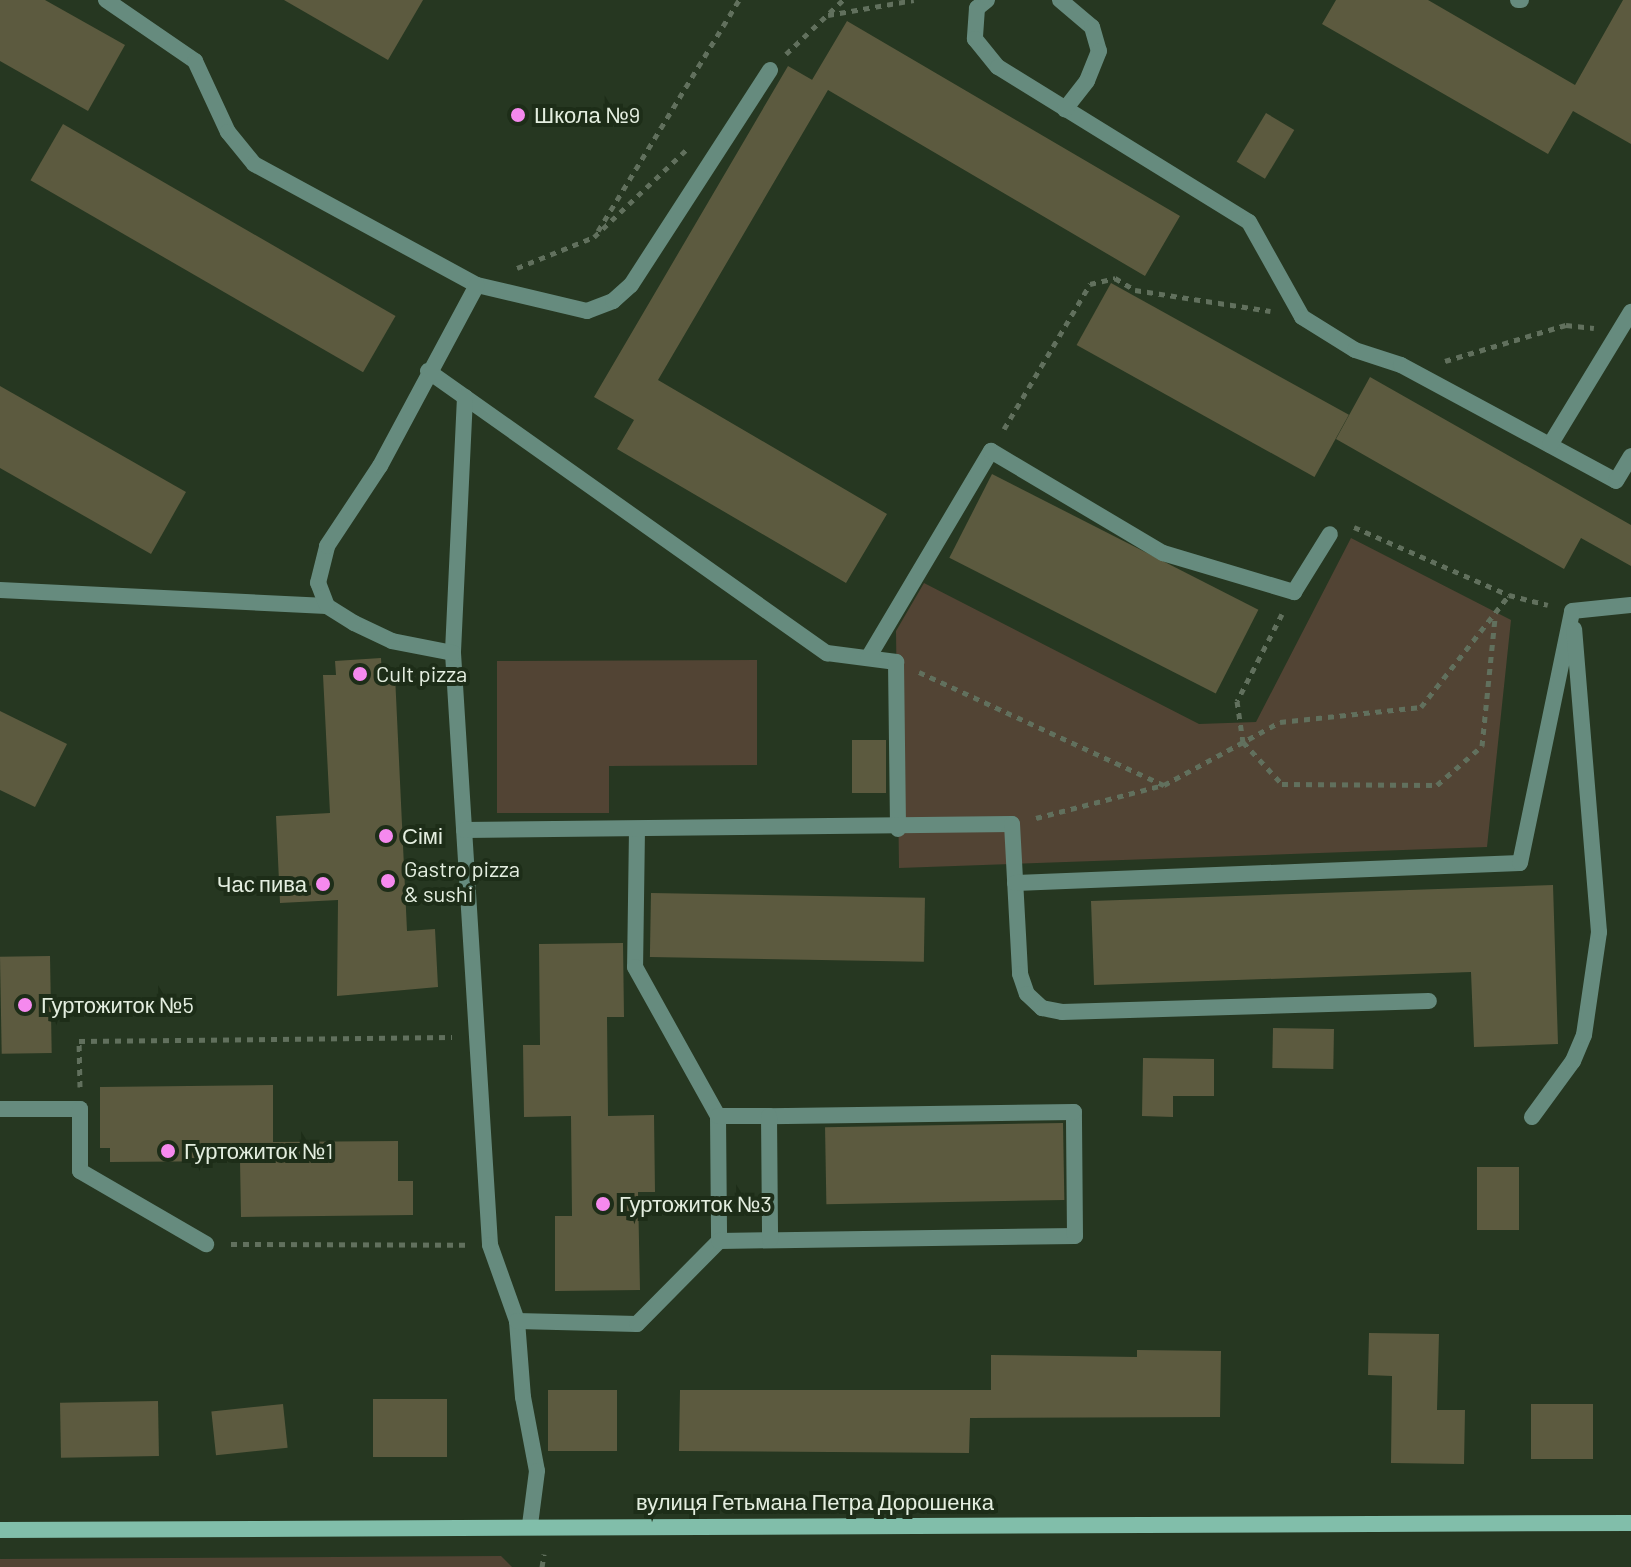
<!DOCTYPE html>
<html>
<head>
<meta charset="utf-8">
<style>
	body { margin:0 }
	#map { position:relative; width:1631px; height:1567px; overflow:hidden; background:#263721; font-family:Barlow,sans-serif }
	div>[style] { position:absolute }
	.green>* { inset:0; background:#524434 }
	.building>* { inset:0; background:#5c5a3f; transform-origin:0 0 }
	.path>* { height:5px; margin-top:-2.5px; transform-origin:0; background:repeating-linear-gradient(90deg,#61705d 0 6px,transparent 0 12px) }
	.lane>* { height:16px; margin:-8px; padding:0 8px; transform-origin:8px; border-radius:8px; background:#668b7e }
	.secondary>* { height:16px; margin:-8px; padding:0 8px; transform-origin:8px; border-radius:8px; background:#81beaa }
	.dots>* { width:22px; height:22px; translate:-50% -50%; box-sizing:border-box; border:4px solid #1d2d18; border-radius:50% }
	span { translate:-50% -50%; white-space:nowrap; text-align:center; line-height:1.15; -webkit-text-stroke:8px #1d2d18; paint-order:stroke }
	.poi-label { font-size:22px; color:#e4eee0 }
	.left { translate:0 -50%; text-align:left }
	.right { translate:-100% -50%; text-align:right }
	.street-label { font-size:22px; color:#e4eee0 }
</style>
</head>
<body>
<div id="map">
	<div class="green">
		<i style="clip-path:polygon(1351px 538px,1511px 620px,1487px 847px,899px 868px,896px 631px,924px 583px,1199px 724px,1256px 722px)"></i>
		<i style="clip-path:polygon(757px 660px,757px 765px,609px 766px,609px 813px,497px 813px,497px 661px)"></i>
		<i style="clip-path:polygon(501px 1556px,512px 1567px,0 1567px,0 1559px)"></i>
	</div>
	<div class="building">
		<i style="clip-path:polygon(0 0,45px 0,125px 45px,88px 111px,0 61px)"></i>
		<i style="clip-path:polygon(284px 0,423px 0,388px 60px)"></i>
		<i style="clip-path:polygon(1336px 0,1428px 0,1575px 85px,1623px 0,1631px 0,1631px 144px,1573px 111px,1548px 154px,1322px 24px)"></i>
		<i style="clip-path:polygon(847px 21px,1180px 216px,1145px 276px,828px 90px,658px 380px,887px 514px,846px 583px,617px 449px,634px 420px,594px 397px,788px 66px,821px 85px,812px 80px)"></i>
		<i style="left:1266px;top:113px;width:33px;height:57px;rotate:31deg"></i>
		<i style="left:63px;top:124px;width:384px;height:65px;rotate:30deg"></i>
		<i style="left:1111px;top:283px;width:272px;height:71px;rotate:29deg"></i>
		<i style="clip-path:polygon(1370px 377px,1631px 525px,1631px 566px,1581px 538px,1564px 569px,1336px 439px)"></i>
		<i style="clip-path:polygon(0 386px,186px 492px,151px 554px,0 468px)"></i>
		<i style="left:992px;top:474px;width:299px;height:94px;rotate:27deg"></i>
		<i style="clip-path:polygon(381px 658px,382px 676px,395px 675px,407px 931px,435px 929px,438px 987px,337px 996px,338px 900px,280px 903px,276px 816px,330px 813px,323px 675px,336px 675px,335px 661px)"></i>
		<i style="clip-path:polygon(0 711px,67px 744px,35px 807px,0 790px)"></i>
		<i style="left:852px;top:740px;width:34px;height:53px"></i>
		<i style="clip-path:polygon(1553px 885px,1558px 1044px,1474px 1047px,1471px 972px,1094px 985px,1091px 901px)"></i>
		<i style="left:651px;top:893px;width:274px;height:64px;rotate:1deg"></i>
		<i style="clip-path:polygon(623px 943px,624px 1017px,607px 1017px,608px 1116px,654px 1115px,655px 1192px,638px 1192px,640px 1290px,555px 1291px,555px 1216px,572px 1216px,571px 1116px,524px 1117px,523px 1045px,540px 1045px,539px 944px)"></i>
		<i style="left:50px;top:956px;width:97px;height:50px;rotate:89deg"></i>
		<i style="left:1273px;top:1028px;width:61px;height:40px;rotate:1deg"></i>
		<i style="clip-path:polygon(1143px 1058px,1214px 1059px,1214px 1096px,1173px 1096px,1173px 1117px,1142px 1116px)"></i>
		<i style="clip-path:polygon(273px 1085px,273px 1142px,398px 1141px,398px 1181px,413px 1181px,413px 1215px,241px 1217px,240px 1161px,110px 1162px,110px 1148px,100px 1148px,100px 1087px)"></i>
		<i style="left:1063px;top:1123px;width:77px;height:238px;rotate:89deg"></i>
		<i style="left:1477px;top:1167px;width:42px;height:63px"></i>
		<i style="clip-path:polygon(1369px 1333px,1439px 1334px,1437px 1410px,1465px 1410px,1464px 1464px,1391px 1463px,1392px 1376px,1368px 1375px)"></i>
		<i style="clip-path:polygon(1137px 1350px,1221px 1351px,1220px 1417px,970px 1418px,969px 1453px,679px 1451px,680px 1390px,991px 1390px,991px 1355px,1137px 1357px)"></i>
		<i style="left:548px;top:1390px;width:69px;height:61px"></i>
		<i style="left:447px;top:1399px;width:58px;height:74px;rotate:90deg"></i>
		<i style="left:158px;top:1401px;width:55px;height:98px;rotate:89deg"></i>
		<i style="left:283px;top:1404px;width:44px;height:72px;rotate:84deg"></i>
		<i style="left:1531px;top:1404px;width:62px;height:55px"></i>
	</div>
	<div class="path">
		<i style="left:828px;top:15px;width:87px;rotate:-9.9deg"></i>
		<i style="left:786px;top:54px;width:79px;rotate:-43.5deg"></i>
		<i style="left:598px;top:231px;width:271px;rotate:-58.6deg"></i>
		<i style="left:517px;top:268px;width:83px;rotate:-21.9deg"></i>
		<i style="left:594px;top:237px;width:127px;rotate:-43.4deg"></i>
		<i style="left:1445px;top:361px;width:126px;rotate:-16.6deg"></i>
		<i style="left:1566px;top:325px;width:28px;rotate:6deg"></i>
		<i style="left:1004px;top:429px;width:169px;rotate:-59.3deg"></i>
		<i style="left:1090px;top:284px;width:26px;rotate:-13deg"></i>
		<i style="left:1115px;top:278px;width:23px;rotate:31deg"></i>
		<i style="left:1135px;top:290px;width:137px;rotate:8.8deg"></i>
		<i style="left:1354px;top:527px;width:169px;rotate:23.7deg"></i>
		<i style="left:1509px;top:595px;width:40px;rotate:14.4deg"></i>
		<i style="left:1282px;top:614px;width:98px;rotate:117.3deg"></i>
		<i style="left:1237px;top:701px;width:41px;rotate:81.7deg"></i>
		<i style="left:1243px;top:742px;width:57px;rotate:47.1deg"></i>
		<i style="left:1282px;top:784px;width:155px;rotate:0.4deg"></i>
		<i style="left:1437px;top:785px;width:60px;rotate:-40.9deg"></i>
		<i style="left:1482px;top:746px;width:130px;rotate:-84.2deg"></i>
		<i style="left:919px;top:672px;width:270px;rotate:24.8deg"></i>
		<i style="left:1036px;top:818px;width:132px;rotate:-14.5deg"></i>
		<i style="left:1164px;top:785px;width:132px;rotate:-28.5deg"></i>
		<i style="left:1280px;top:722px;width:142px;rotate:-6.1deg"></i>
		<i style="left:1421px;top:707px;width:142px;rotate:-51.8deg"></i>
		<i style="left:80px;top:1087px;width:46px;rotate:-91.2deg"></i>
		<i style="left:79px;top:1041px;width:373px;rotate:-0.6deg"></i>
		<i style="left:231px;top:1244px;width:234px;rotate:0.2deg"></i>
		<i style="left:542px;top:1567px;width:13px;rotate:-81deg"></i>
	</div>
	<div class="lane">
		<i style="left:106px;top:0;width:108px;rotate:34.4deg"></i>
		<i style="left:195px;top:61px;width:78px;rotate:65.1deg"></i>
		<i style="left:228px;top:132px;width:41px;rotate:50.9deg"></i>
		<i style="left:254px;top:164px;width:254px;rotate:28.5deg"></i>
		<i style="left:477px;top:285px;width:113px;rotate:13.3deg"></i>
		<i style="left:587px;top:311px;width:28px;rotate:-21deg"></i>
		<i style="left:613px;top:301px;width:24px;rotate:-42deg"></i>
		<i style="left:631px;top:285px;width:256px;rotate:-57.1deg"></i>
		<i style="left:987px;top:0;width:13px;rotate:141deg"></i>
		<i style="left:977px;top:8px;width:31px;rotate:94deg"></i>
		<i style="left:975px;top:39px;width:36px;rotate:51deg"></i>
		<i style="left:998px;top:67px;width:295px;rotate:31.7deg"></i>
		<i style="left:1249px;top:222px;width:109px;rotate:60.8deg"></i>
		<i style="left:1302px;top:317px;width:62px;rotate:31.9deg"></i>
		<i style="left:1355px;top:350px;width:48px;rotate:18.1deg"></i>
		<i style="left:1401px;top:365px;width:244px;rotate:28.3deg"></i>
		<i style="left:1616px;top:481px;width:29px;rotate:-59deg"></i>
		<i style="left:1060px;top:0;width:42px;rotate:40.2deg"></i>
		<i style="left:1092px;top:27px;width:25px;rotate:74deg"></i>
		<i style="left:1099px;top:51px;width:32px;rotate:112deg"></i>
		<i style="left:1087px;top:81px;width:36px;rotate:128deg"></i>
		<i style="left:1518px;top:0;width:3px"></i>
		<i style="left:428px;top:371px;width:489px;rotate:35.3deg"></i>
		<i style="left:827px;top:653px;width:70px;rotate:7.4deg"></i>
		<i style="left:896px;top:662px;width:167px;rotate:89.3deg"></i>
		<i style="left:465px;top:397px;width:256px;rotate:92.7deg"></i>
		<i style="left:453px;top:653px;width:593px;rotate:86.42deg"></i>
		<i style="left:490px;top:1245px;width:81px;rotate:70.4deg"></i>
		<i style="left:517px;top:1321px;width:76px;rotate:85.5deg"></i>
		<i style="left:523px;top:1397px;width:75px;rotate:79.3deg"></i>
		<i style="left:537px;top:1471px;width:54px;rotate:97.4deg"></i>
		<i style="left:1550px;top:445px;width:156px;rotate:-58.7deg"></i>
		<i style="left:0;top:590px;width:327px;rotate:2.8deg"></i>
		<i style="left:1572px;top:611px;width:59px;rotate:-5.8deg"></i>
		<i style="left:453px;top:653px;width:62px;rotate:-168.9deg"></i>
		<i style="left:392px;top:641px;width:42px;rotate:-154.7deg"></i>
		<i style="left:354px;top:623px;width:32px;rotate:-148deg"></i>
		<i style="left:327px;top:606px;width:25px;rotate:-111deg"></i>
		<i style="left:318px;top:583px;width:38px;rotate:-76deg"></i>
		<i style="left:327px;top:546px;width:96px;rotate:-56.5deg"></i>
		<i style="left:380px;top:466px;width:205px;rotate:-61.8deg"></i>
		<i style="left:868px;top:658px;width:241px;rotate:-59.3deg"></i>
		<i style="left:991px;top:451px;width:200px;rotate:30.7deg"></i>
		<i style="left:1163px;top:553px;width:137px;rotate:16.6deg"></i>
		<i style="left:1294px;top:592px;width:68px;rotate:-58.2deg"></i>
		<i style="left:637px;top:829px;width:138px;rotate:90.8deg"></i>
		<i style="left:635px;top:967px;width:171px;rotate:60.9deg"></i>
		<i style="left:718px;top:1116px;width:125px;rotate:89.5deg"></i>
		<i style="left:464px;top:830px;width:548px;rotate:-0.63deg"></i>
		<i style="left:1012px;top:824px;width:150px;rotate:86.9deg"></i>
		<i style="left:1020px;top:974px;width:21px;rotate:71deg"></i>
		<i style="left:1027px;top:994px;width:21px;rotate:43deg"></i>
		<i style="left:1042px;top:1008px;width:20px;rotate:11deg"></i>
		<i style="left:1062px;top:1012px;width:367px;rotate:-1.7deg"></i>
		<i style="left:1015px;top:883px;width:505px;rotate:-2.27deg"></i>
		<i style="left:1520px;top:863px;width:257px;rotate:-78.3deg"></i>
		<i style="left:0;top:1109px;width:80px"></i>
		<i style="left:80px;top:1109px;width:62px;rotate:90deg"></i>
		<i style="left:80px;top:1171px;width:146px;rotate:30.1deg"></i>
		<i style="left:718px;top:1116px;width:51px"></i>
		<i style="left:1532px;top:1117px;width:69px;rotate:-53.8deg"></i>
		<i style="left:1573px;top:1061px;width:28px;rotate:-67deg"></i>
		<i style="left:1584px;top:1035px;width:104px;rotate:-81.7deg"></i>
		<i style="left:1599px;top:932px;width:304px;rotate:-94.7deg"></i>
		<i style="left:517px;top:1321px;width:120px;rotate:1.4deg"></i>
		<i style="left:637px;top:1324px;width:117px;rotate:-45.3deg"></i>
		<i style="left:719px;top:1241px;width:356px;rotate:-0.8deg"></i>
		<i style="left:1075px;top:1236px;width:124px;rotate:-90.5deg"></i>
		<i style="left:1074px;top:1112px;width:305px;rotate:179.2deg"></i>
		<i style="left:769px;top:1116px;width:124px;rotate:89.5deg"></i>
	</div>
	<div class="secondary">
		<i style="left:0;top:1530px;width:1631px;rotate:-0.25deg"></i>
	</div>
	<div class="dots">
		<i style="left:518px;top:115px;background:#f589ee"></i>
		<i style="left:360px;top:674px;background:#f589ee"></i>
		<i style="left:386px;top:836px;background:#f589ee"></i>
		<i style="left:388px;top:881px;background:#f589ee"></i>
		<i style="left:323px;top:884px;background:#f589ee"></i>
		<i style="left:25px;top:1005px;background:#f589ee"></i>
		<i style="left:168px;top:1151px;background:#f589ee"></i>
		<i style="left:603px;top:1204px;background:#f589ee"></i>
	</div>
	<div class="poi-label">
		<span class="left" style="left:534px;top:115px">Школа №9</span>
		<span class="left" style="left:376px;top:674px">Cult pizza</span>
		<span class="left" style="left:402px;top:836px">Сімі</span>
		<span class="left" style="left:404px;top:881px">Gastro pizza<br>&amp; sushi</span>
		<span class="right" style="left:307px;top:884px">Час пива</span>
		<span class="left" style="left:41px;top:1005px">Гуртожиток №5</span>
		<span class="left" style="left:184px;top:1151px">Гуртожиток №1</span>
		<span class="left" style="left:619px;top:1204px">Гуртожиток №3</span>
	</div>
	<div class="street-label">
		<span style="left:815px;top:1502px">вулиця Гетьмана Петра Дорошенка</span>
	</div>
</div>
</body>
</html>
